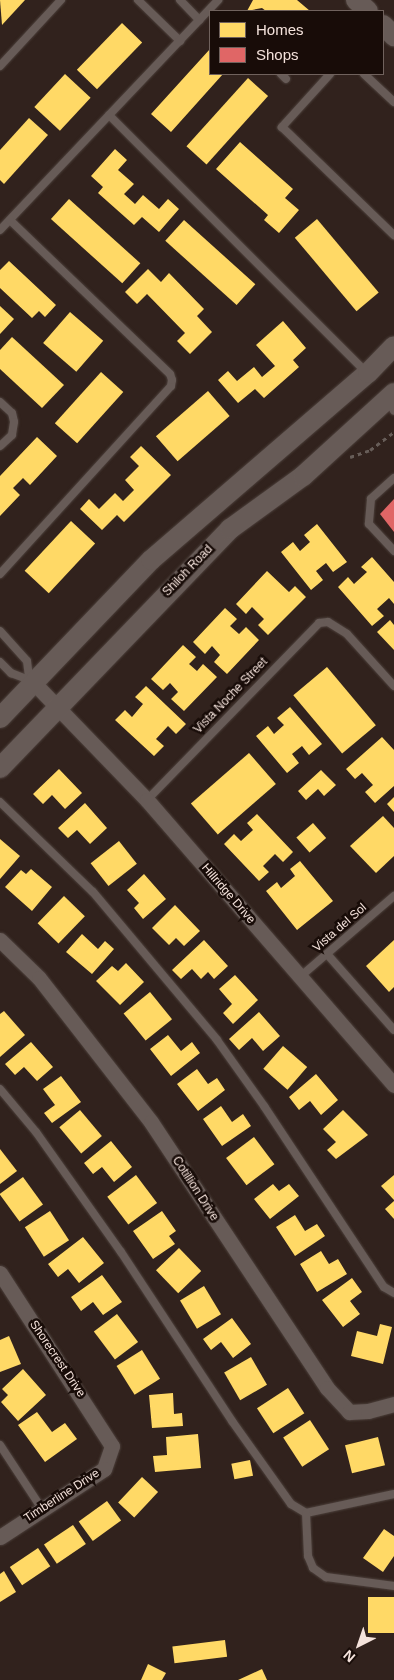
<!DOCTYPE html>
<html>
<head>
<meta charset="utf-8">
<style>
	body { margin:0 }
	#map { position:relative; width:394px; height:1680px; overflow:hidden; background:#31221d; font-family:Helvetica,sans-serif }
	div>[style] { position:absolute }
	.homes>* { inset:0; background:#ffd966; transform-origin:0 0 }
	.shops>* { inset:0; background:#e06666 }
	.path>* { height:2.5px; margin-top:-1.25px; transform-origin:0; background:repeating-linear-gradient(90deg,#675d58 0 4px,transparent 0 8px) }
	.roads { filter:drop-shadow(0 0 1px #4c403b) drop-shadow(0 0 1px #4c403b) }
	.service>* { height:8px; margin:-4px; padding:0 4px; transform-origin:4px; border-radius:4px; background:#675b57 }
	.minor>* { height:15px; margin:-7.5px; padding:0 7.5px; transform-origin:7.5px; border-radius:7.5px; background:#675b57 }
	.secondary>* { height:20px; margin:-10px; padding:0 10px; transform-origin:10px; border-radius:10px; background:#675b57 }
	span { translate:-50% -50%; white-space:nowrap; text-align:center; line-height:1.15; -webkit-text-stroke:5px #180c08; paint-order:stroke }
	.street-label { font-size:12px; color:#f5e3dc }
	.legend { position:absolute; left:209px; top:10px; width:175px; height:65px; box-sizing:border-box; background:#180c08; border:1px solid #70625d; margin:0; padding:6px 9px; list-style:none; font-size:15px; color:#f5e3dc }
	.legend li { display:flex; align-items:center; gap:10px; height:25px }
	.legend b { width:25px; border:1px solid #70625d }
	.north { position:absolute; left:334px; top:1620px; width:50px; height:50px; -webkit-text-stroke:4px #180c08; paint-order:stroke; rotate:221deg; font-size:14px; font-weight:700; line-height:20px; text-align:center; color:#f5e3dc }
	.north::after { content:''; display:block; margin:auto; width:18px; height:22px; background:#f5e3dc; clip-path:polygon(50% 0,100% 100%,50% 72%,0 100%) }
</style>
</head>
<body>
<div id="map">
	<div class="homes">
		<i style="clip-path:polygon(0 0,25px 0,2px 25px)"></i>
		<i style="clip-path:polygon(253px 0,297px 0,310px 11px,266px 11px,262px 8px,247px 11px)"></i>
		<i style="left:122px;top:23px;width:28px;height:65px;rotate:44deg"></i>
		<i style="clip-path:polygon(210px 49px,210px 74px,223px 74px,171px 132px,151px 114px)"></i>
		<i style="left:65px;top:74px;width:35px;height:45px;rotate:43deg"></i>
		<i style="left:248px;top:78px;width:27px;height:92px;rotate:42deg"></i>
		<i style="clip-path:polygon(29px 118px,48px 135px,4px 184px,0 180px,0 150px)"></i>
		<i style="clip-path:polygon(240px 142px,293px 189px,285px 198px,299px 210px,279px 233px,264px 220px,268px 215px,216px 169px)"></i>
		<i style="clip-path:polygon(115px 149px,127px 160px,118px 170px,134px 184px,124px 194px,135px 204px,143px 195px,159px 209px,168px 199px,179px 209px,159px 232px,142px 217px,134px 225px,98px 193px,103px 187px,91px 176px)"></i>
		<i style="left:69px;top:199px;width:96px;height:27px;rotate:42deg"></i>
		<i style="left:317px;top:219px;width:96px;height:29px;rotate:50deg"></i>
		<i style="left:184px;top:220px;width:96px;height:28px;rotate:42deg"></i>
		<i style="clip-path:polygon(9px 261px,56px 305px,45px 317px,39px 311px,32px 318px,0 288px,0 270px)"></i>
		<i style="clip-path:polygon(148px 269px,161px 282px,169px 273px,204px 309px,197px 316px,212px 332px,190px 354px,177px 341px,185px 333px,147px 294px,137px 304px,125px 292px)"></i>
		<i style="clip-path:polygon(0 306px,14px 319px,0 334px)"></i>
		<i style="left:70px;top:312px;width:44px;height:41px;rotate:41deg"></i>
		<i style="clip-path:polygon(283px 321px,306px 348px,293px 360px,299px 367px,264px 398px,255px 389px,238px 403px,218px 380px,228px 371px,237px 381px,254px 367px,262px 377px,275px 366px,256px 345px)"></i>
		<i style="clip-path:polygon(12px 337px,64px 385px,42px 408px,0 369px,0 350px)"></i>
		<i style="left:101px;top:372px;width:30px;height:69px;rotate:42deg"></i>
		<i style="left:208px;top:391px;width:33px;height:69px;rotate:49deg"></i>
		<i style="clip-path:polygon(37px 437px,57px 456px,30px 485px,23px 478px,13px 488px,20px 495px,0 516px,0 476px)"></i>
		<i style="clip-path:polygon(141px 446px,171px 475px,124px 522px,117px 515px,102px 530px,80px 509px,89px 499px,99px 509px,115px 493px,123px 501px,134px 490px,125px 480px,139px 466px,130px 457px)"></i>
		<i style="left:71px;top:521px;width:33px;height:68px;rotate:43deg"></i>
		<i style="clip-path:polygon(317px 524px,347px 562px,333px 572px,326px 563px,316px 571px,323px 580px,311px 590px,281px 552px,293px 542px,300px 551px,310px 542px,304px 535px)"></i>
		<i style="clip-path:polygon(372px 557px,394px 582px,394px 604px,389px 598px,377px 609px,384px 616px,372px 626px,338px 587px,348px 577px,354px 584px,367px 572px,361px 567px)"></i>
		<i style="clip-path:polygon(267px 571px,289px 592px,295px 586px,306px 597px,268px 635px,258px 625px,264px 619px,252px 607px,246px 614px,236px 604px)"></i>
		<i style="clip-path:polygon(225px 608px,237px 619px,230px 626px,239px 634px,246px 627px,259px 640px,227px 674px,214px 662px,220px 655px,212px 646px,205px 654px,193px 642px)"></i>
		<i style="clip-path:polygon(390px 620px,394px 625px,394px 650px,377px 632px)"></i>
		<i style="clip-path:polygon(183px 645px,196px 657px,189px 664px,197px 671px,203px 664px,217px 677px,184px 711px,171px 699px,178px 692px,170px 683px,163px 690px,151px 679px)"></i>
		<i style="left:327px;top:667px;width:76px;height:44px;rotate:50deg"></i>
		<i style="clip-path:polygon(146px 686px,186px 724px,176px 734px,168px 726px,156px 739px,164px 746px,154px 756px,115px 720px,125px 710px,132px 717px,143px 704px,135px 697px)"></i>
		<i style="clip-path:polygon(290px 707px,322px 744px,309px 755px,302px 746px,292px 754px,299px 763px,287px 773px,256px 736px,268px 726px,274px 734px,284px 725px,277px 718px)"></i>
		<i style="clip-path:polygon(382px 737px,394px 750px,394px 786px,375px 803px,365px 792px,373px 785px,362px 773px,355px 779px,346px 769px)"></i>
		<i style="left:249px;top:753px;width:41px;height:77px;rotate:49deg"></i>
		<i style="clip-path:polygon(59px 769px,82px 793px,65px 809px,52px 795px,43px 804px,33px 794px)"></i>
		<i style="clip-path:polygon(321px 770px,336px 785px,324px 796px,318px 789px,306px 800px,298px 791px)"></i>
		<i style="clip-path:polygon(394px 797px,394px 812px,387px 804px)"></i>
		<i style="clip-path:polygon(85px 803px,107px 828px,90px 844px,77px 830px,68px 838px,58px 828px)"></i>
		<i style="clip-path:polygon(257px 814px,293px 852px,283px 862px,275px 854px,263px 866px,269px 872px,259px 881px,224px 844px,234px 834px,241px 841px,253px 830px,247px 823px)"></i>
		<i style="clip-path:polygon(383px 816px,394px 828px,394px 856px,376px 873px,350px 846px)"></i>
		<i style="left:313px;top:823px;width:20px;height:22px;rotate:49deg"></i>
		<i style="clip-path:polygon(0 839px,20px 856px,0 879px)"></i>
		<i style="left:119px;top:841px;width:29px;height:36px;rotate:52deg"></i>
		<i style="clip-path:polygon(300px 861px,333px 901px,297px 930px,266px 891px,277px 882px,281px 888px,295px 876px,290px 869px)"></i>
		<i style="clip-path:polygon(31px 869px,52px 887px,32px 911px,5px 887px,21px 870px,26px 874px)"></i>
		<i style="clip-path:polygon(144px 874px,166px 899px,143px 919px,134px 908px,139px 903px,127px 890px)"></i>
		<i style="left:64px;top:896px;width:29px;height:38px;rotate:44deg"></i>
		<i style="clip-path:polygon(175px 905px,200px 931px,184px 946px,176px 938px,169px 945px,152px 928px)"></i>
		<i style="clip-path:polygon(82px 934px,98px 949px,105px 941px,114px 949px,92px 974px,66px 952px)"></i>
		<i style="clip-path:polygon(204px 940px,228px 966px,214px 979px,208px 972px,201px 979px,192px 969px,181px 979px,172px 970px)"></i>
		<i style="clip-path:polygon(394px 940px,394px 987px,389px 992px,366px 966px)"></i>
		<i style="clip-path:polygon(126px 963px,144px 982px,120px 1005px,96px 981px,112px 966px,118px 971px)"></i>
		<i style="clip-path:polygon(235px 975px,258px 1000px,233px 1024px,223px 1013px,232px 1004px,219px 989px)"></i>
		<i style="left:150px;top:992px;width:35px;height:34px;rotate:51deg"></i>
		<i style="clip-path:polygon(4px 1011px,25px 1035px,0 1057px,0 1014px)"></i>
		<i style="clip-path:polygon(259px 1012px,280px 1036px,263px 1051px,252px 1038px,239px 1050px,229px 1039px)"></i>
		<i style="clip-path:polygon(168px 1035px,181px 1051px,192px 1042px,200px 1053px,171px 1076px,150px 1049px)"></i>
		<i style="clip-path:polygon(31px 1042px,53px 1067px,37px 1081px,24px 1067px,15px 1075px,5px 1064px)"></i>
		<i style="left:283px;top:1046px;width:32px;height:30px;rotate:41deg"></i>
		<i style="clip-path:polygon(197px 1069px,208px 1084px,217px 1078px,225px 1090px,198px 1111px,177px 1084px)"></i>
		<i style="clip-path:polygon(316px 1074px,338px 1100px,321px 1115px,310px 1101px,299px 1110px,289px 1097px)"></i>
		<i style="clip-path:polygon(61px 1076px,81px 1102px,52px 1123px,44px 1113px,55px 1105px,43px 1089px)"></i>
		<i style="clip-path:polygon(221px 1106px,232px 1122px,243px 1114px,251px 1126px,222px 1146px,203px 1119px)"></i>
		<i style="left:80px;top:1110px;width:34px;height:27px;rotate:50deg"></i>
		<i style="clip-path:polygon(343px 1110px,368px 1135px,336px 1159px,327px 1150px,336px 1142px,323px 1129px)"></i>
		<i style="left:254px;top:1137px;width:34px;height:35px;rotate:53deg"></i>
		<i style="clip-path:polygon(111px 1141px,132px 1167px,114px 1182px,102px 1167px,93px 1174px,84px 1163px)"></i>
		<i style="clip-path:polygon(0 1149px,17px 1171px,0 1184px)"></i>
		<i style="left:136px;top:1175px;width:35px;height:36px;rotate:53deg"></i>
		<i style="clip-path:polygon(394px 1175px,394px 1200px,381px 1186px)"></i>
		<i style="left:23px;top:1177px;width:34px;height:29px;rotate:54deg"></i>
		<i style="clip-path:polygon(273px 1184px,279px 1191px,289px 1184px,299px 1196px,270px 1219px,254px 1199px)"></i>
		<i style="clip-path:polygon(394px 1201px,394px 1219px,385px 1209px)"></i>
		<i style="left:50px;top:1211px;width:35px;height:30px;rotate:57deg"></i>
		<i style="clip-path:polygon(162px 1211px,176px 1231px,169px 1236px,175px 1244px,153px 1259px,133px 1231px)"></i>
		<i style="clip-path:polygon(295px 1215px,305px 1231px,317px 1224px,325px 1236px,295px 1256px,276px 1227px)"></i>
		<i style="clip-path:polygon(83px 1237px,104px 1263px,79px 1283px,68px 1269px,58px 1277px,48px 1264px)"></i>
		<i style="left:179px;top:1248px;width:32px;height:32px;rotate:46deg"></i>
		<i style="clip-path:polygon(321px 1251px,329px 1264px,338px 1259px,347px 1274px,317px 1292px,300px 1264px)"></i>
		<i style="clip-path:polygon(102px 1275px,122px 1302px,103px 1315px,93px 1302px,81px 1311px,71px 1297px)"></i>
		<i style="clip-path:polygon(352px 1278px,362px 1292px,350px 1301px,360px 1314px,343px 1327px,322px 1300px)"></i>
		<i style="left:204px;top:1286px;width:33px;height:28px;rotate:59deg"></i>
		<i style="left:117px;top:1314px;width:35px;height:29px;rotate:53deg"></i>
		<i style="clip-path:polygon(232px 1318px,251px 1344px,233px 1358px,221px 1342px,211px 1350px,203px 1339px)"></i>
		<i style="clip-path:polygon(380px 1324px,392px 1327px,383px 1364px,351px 1356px,357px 1331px,377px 1336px)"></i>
		<i style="clip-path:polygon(9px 1336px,21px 1364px,0 1372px,0 1340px)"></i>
		<i style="left:142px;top:1350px;width:34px;height:30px;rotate:58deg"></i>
		<i style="left:251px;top:1357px;width:32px;height:31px;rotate:60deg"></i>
		<i style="clip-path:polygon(23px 1369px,46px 1395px,18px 1421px,1px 1402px,8px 1395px,2px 1389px)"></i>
		<i style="left:288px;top:1388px;width:30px;height:37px;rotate:57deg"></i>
		<i style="clip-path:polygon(173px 1393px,174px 1414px,182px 1413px,183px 1426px,152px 1428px,149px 1395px)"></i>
		<i style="clip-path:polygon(37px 1412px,52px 1432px,65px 1423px,77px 1439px,45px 1462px,18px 1425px)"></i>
		<i style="left:310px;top:1420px;width:35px;height:32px;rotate:57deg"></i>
		<i style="clip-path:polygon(198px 1434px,201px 1468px,155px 1472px,153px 1456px,167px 1455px,166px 1437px)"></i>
		<i style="left:378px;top:1437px;width:29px;height:34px;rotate:76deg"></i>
		<i style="left:250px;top:1460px;width:16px;height:19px;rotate:79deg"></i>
		<i style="left:142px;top:1477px;width:22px;height:35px;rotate:43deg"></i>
		<i style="left:107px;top:1501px;width:24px;height:35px;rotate:54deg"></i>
		<i style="left:73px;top:1525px;width:23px;height:35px;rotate:56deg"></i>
		<i style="clip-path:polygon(384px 1529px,394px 1536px,394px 1556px,383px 1572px,363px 1558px)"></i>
		<i style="left:38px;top:1548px;width:22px;height:34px;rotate:56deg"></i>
		<i style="clip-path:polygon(4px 1571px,16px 1592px,0 1602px,0 1574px)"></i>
		<i style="left:394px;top:1597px;width:36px;height:26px;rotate:90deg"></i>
		<i style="left:225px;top:1640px;width:17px;height:53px;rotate:83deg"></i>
		<i style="clip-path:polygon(148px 1664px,166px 1673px,162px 1680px,141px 1680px)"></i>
		<i style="clip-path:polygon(262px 1669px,267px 1680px,238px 1680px)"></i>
	</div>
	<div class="shops">
		<i style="clip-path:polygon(394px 499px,394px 532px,380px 514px)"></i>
	</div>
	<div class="path">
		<i style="left:350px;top:457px;width:21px;rotate:-19deg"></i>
		<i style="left:370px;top:450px;width:30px;rotate:-37deg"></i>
	</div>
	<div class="roads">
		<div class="service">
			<i style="left:138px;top:0;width:59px;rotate:44.3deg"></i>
			<i style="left:180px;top:0;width:28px;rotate:46deg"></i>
			<i style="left:0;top:66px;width:90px;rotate:-47.3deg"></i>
			<i style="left:281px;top:74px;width:7px;rotate:45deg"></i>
			<i style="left:330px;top:74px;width:72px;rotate:132.2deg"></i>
			<i style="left:282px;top:127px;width:156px;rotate:44deg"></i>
			<i style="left:364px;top:74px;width:41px;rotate:43deg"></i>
			<i style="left:109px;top:115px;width:365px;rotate:45deg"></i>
			<i style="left:0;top:230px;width:317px;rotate:-46.5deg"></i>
			<i style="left:388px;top:399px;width:13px;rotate:63deg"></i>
			<i style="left:0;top:402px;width:16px;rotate:43deg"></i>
			<i style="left:12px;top:413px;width:9px;rotate:77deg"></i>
			<i style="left:14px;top:422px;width:13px;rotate:99deg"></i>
			<i style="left:12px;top:435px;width:16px;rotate:137deg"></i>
			<i style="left:394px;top:478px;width:31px;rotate:138deg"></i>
			<i style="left:371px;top:499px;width:25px;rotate:95deg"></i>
			<i style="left:369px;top:524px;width:37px;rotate:47deg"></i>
			<i style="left:0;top:574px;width:254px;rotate:-47.7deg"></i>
			<i style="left:171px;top:386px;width:6px;rotate:-81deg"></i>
			<i style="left:172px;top:380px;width:6px;rotate:-108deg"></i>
			<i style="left:170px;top:374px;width:222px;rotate:-136.1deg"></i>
			<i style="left:0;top:631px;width:40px;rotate:48deg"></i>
			<i style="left:27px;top:661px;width:17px;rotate:83deg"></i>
			<i style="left:0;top:662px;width:16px;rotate:45deg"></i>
			<i style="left:11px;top:673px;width:22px;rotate:21deg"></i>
			<i style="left:147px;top:800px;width:247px;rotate:-45.8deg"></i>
			<i style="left:319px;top:623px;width:9px;rotate:-6deg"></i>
			<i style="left:328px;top:622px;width:22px;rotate:32deg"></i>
			<i style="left:347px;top:634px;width:70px;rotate:47.9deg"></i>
			<i style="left:0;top:802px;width:129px;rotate:44.1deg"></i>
			<i style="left:93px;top:892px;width:193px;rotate:50deg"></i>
			<i style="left:217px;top:1040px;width:81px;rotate:54.5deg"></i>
			<i style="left:264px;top:1106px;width:217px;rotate:56.5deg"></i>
			<i style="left:384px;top:1287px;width:12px;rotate:31deg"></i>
			<i style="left:327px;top:954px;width:101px;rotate:48.6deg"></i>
			<i style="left:301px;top:976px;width:123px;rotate:-40.7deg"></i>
			<i style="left:0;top:1089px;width:56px;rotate:50.1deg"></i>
			<i style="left:36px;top:1132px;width:147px;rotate:54.7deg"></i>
			<i style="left:121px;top:1252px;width:202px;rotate:56.7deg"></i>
			<i style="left:232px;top:1421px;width:102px;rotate:54.6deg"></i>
			<i style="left:291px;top:1504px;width:17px;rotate:31deg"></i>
			<i style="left:306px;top:1513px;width:90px;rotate:-12.2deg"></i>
			<i style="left:0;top:1445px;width:77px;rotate:56.7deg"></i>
			<i style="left:306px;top:1513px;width:43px;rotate:87.3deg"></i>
			<i style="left:308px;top:1556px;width:13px;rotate:67deg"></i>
			<i style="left:313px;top:1568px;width:16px;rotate:35deg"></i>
			<i style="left:326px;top:1577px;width:69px;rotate:7.5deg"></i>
		</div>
		<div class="minor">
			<i style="left:34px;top:683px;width:163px;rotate:46deg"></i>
			<i style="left:147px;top:800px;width:377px;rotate:49.1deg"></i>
			<i style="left:0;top:940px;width:54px;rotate:44.3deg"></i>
			<i style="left:39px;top:978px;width:182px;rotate:52.1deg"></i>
			<i style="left:151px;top:1122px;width:319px;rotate:56.5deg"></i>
			<i style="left:327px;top:1388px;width:33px;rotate:47deg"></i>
			<i style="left:349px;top:1412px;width:19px;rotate:-3deg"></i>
			<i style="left:368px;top:1411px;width:27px;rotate:-15deg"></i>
			<i style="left:0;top:1273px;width:206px;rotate:57.1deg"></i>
			<i style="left:112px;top:1446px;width:24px;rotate:109deg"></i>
			<i style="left:104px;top:1469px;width:124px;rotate:146.8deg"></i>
		</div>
		<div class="secondary">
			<i style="left:356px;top:0;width:16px;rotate:43deg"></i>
			<i style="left:383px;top:25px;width:16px;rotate:45deg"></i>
			<i style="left:0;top:718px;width:219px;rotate:-46.3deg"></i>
			<i style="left:151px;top:560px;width:286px;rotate:-40.8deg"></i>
			<i style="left:368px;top:373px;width:37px;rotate:-46deg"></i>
			<i style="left:0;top:768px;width:332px;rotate:-46.1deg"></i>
			<i style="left:230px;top:529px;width:90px;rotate:-36deg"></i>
			<i style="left:303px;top:476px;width:123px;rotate:-42.4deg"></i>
		</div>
	</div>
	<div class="street-label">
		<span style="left:188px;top:571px;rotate:-46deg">Shiloh Road</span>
		<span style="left:231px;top:696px;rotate:-46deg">Vista Noche Street</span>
		<span style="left:228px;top:894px;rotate:49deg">Hillridge Drive</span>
		<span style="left:340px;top:928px;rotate:-41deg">Vista del Sol</span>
		<span style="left:195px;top:1189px;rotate:57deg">Cotillion Drive</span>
		<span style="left:57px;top:1359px;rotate:56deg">Shorecrest Drive</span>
		<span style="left:62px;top:1496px;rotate:-33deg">Timberline Drive</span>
	</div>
	<ul class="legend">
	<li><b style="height:14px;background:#ffd966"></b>Homes</li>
	<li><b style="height:14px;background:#e06666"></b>Shops</li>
	</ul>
	<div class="north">N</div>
</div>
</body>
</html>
